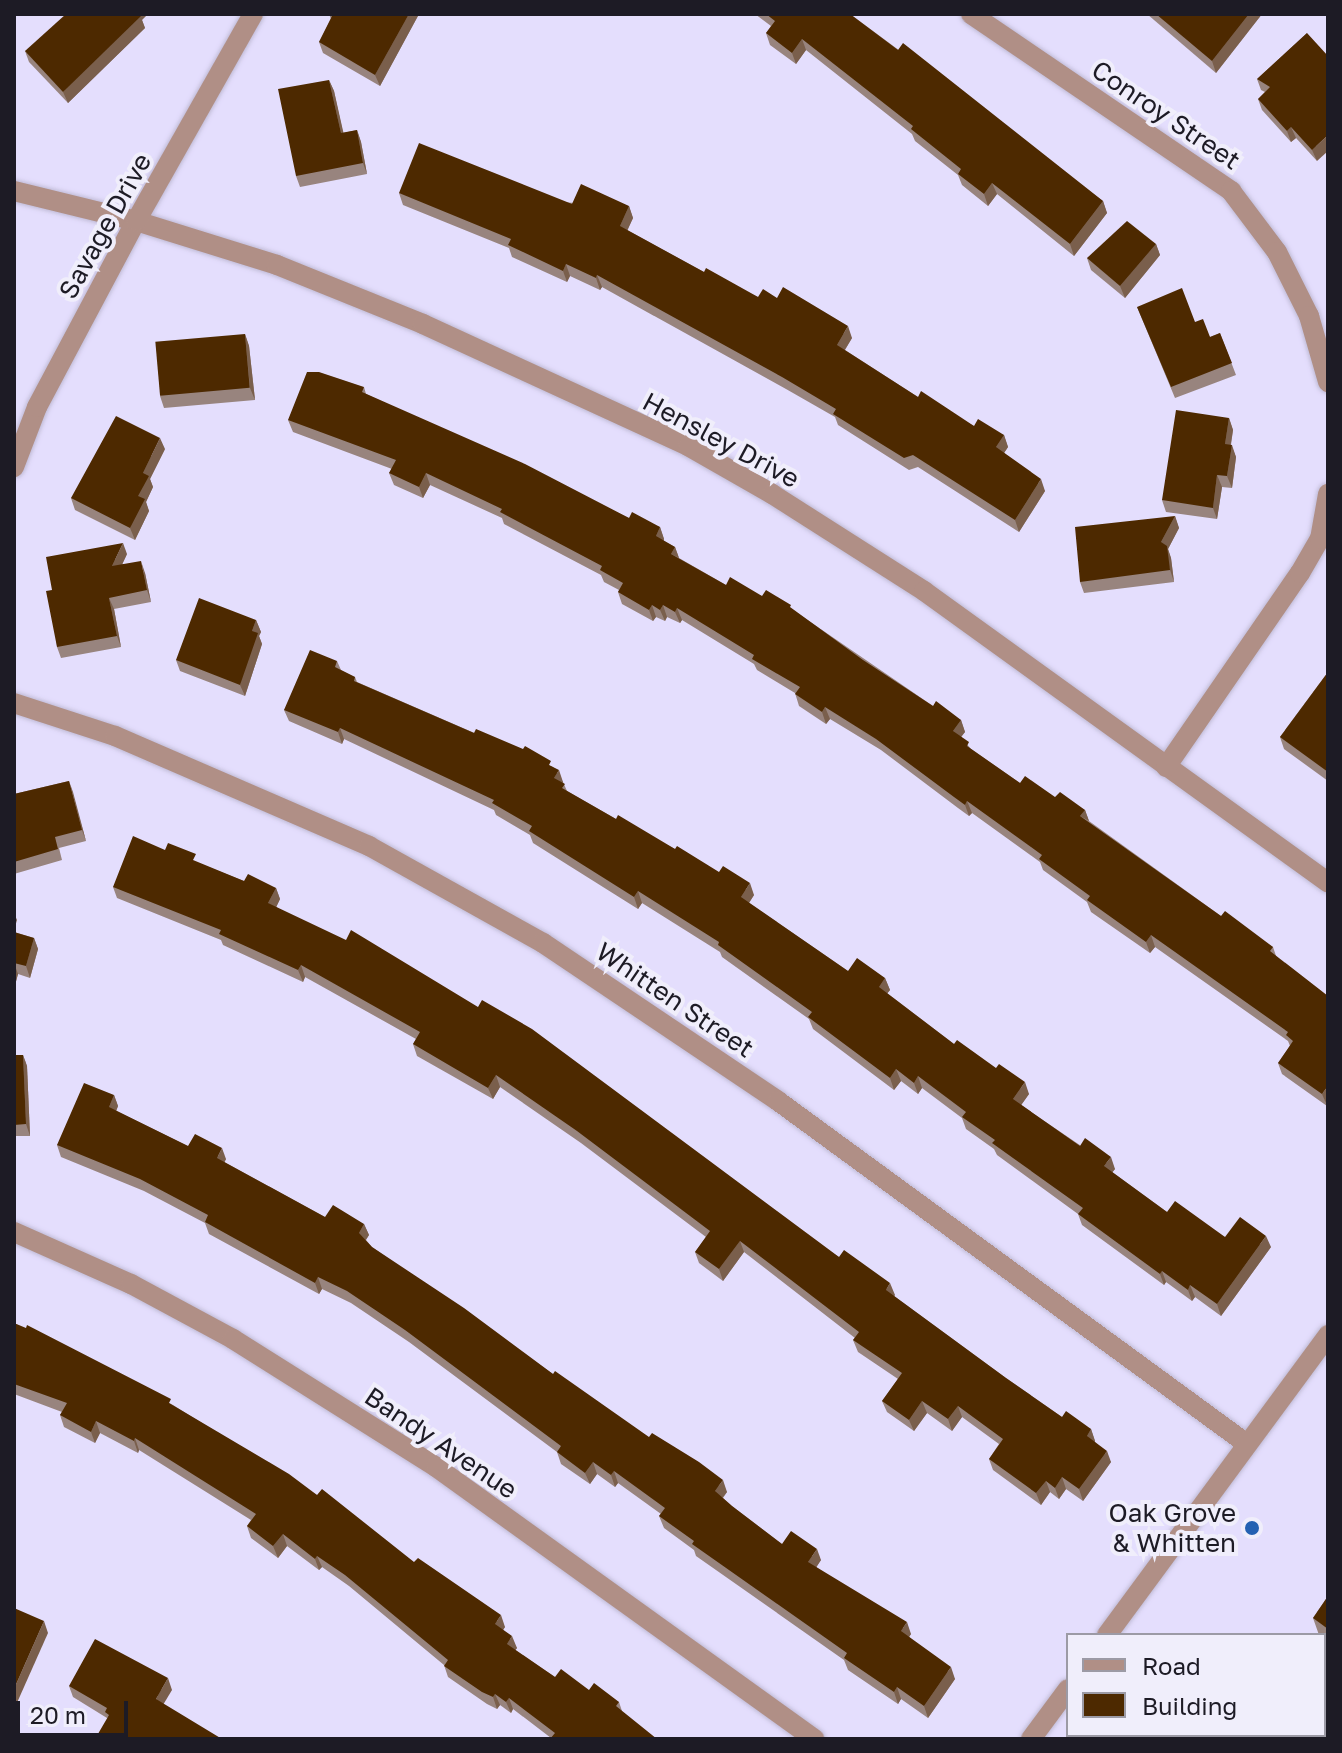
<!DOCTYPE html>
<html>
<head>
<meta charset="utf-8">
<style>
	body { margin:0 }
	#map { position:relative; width:1342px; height:1753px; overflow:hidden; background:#e4defd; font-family:"Golos Text",sans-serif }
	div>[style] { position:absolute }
	.roads { filter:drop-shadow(0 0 2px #c0bbd6) drop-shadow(0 0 2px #c0bbd6) }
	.minor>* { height:20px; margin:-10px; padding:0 10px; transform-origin:10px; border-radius:10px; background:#b08f86 }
	.tertiary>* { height:20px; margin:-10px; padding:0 10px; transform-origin:10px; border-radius:10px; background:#b08f86 }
	.wall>* { inset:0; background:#98847e }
	.shaded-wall>* { inset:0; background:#7a5f4c }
	.building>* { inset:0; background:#4d2900; transform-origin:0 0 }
	.dots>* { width:22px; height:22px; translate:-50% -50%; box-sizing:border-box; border:4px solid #f0eefb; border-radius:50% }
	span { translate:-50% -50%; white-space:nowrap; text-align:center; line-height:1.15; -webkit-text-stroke:8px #f0eefb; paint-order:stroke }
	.street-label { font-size:26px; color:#1d1b25 }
	.poi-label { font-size:26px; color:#1d1b25 }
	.right { translate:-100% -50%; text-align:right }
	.frame { position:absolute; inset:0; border:16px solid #1d1b25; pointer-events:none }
	.legend { position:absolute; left:1066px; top:1633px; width:260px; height:104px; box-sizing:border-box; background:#f0eefb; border:2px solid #9c9aa5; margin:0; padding:10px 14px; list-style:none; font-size:24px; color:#1d1b25 }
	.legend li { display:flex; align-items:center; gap:16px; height:40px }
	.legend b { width:40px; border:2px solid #9c9aa5 }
	.scale { position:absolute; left:16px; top:1701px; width:112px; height:36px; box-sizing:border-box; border:4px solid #1d1b25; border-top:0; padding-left:10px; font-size:24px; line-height:28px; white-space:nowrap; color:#1d1b25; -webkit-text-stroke:6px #f0eefb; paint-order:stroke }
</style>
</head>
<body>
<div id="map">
	<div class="roads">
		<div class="minor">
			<i style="left:971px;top:14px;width:315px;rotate:34.2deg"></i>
			<i style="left:1231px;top:191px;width:76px;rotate:53deg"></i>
			<i style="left:1277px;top:252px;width:72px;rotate:63.4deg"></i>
			<i style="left:1309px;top:316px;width:69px;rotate:73.9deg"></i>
			<i style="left:14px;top:191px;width:126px;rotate:13.8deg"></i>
			<i style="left:136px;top:221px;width:148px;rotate:17.3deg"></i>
			<i style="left:277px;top:265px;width:157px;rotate:22deg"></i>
			<i style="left:423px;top:324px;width:292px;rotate:24.7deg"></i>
			<i style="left:688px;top:446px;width:97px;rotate:29.7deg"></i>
			<i style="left:772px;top:494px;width:180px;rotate:32.5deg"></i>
			<i style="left:924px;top:591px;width:498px;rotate:35.8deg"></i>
			<i style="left:14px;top:467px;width:64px;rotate:-69deg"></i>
			<i style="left:37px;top:407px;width:211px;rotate:-62deg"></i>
			<i style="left:136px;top:221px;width:238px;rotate:-60.5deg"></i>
			<i style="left:14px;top:703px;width:106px;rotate:18.1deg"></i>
			<i style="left:115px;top:736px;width:277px;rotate:23.4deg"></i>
			<i style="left:369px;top:846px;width:199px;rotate:29.1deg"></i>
			<i style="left:543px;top:943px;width:283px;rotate:33.9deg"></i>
			<i style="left:778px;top:1101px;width:581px;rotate:36.18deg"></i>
			<i style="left:1166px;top:767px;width:236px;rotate:-55.4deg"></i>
			<i style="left:1300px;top:573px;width:39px;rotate:-60deg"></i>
			<i style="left:1320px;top:539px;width:46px;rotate:-79.9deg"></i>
			<i style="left:14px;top:1232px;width:128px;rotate:24deg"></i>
			<i style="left:131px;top:1284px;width:116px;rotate:28.3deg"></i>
			<i style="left:233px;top:1339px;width:240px;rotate:32.2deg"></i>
			<i style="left:436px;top:1467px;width:466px;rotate:35.7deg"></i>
		</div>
		<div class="tertiary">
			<i style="left:1107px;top:1635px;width:373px;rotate:-53.6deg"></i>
			<i style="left:1031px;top:1739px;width:62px;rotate:-53.5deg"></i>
		</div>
	</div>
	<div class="wall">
		<i style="clip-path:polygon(329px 14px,419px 14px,380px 86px,323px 53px,319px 42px,331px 19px)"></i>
		<i style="clip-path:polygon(755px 14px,850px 14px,1103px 201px,1107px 213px,1074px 256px,997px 194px,988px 206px,962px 185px,958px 175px,915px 141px,912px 134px,806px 50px,796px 64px,770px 45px,766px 33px,771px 26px)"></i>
		<i style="clip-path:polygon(1147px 14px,1262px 14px,1216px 73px)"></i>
		<i style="clip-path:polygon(142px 20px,145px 28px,68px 103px,29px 62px,25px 51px)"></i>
		<i style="clip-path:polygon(1307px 33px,1317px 161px,1296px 138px,1291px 142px,1262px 110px,1258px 99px,1265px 92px,1261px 90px,1257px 79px)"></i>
		<i style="clip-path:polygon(329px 80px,334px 91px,343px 133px,357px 130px,361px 142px,367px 174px,300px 187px,296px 176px)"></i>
		<i style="clip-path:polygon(399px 193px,629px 206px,633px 218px,627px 230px,704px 272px,758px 297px,777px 298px,852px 338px,845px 350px,918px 397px,974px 426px,1004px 435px,1008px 447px,1004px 453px,1045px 491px,1019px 532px,918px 467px,909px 470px,838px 425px,835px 417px,786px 389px,602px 287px,600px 290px,570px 276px,567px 282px,512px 257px,509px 248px,403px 205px)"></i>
		<i style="clip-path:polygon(1156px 244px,1160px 255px,1125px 298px,1091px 270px,1087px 258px)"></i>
		<i style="clip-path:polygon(1137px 307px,1195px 322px,1210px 337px,1220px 333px,1236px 375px,1175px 398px)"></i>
		<i style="clip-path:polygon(245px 334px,249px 346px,255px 400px,164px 408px,160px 396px)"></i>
		<i style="clip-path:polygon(364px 387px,366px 394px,629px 518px,660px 527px,664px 539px,664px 541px,675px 547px,679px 558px,726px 585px,762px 596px,793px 610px,933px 706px,961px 720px,965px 732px,961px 737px,971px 749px,1020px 783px,1085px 810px,1089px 821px,1221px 916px,1273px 947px,1327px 1106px,1282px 1074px,1278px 1063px,1290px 1046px,1288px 1041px,1155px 947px,1150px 953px,1091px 912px,1087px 902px,1043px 870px,1040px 862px,972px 813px,969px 816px,958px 808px,881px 750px,830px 719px,826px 724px,799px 706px,795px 693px,757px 670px,754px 664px,682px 620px,680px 623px,667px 617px,665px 621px,656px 617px,653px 621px,622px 604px,618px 592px,619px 590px,604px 582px,601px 575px,504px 524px,502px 518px,430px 485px,423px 498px,394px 485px,389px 473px,392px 469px,293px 432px,288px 420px)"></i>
		<i style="clip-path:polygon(1229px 418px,1233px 430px,1231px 445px,1236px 457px,1232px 488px,1222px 487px,1217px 519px,1166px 512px,1162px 500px)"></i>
		<i style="clip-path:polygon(165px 449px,150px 479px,153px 487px,146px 502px,149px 511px,135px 540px,75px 510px,71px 498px)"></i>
		<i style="clip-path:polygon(1175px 516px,1179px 528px,1168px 549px,1171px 558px,1174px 582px,1084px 593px,1080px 582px)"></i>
		<i style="clip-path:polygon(127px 554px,122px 564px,145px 573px,151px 602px,114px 609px,121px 647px,61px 658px,57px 647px,52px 590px)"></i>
		<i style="clip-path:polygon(256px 620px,261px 632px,259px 636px,262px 644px,245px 696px,180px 671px,176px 660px)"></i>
		<i style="clip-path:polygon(337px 661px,341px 670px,355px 677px,357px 682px,553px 767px,563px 782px,567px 791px,616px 819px,675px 849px,754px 895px,749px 903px,848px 971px,885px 978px,890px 990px,887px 993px,954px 1044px,1029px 1094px,1021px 1105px,1115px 1169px,1112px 1172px,1167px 1212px,1225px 1237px,1271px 1247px,1221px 1316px,1195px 1297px,1192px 1301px,1166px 1282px,1164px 1285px,1082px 1225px,1078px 1214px,997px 1155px,994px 1149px,966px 1129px,962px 1118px,922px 1088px,918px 1094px,901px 1081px,894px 1090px,813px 1029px,809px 1019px,722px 957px,720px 952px,642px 903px,638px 909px,533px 843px,530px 835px,496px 815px,494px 810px,344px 739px,342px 744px,289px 721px,284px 710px)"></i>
		<i style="clip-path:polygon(1328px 672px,1328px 781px,1284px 749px,1280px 737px)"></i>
		<i style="clip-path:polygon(69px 781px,86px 841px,59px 848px,62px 860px,14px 874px,14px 794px)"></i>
		<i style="clip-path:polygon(165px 850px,244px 881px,276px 888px,280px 899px,276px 907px,839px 1257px,895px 1295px,894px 1296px,1006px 1378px,1062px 1417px,1091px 1429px,1095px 1441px,1095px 1442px,1111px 1462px,1083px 1501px,1066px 1489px,1059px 1499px,1050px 1492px,1041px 1505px,993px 1470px,989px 1459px,999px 1444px,962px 1417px,952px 1431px,927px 1413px,914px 1431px,887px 1412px,882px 1401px,898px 1379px,858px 1352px,853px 1340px,855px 1338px,744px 1252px,723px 1281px,699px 1263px,695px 1252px,706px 1237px,581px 1143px,500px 1087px,493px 1099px,417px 1056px,413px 1044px,416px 1039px,305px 977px,303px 982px,223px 945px,221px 940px,117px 898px,113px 887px)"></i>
		<i style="clip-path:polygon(14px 932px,34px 938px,38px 949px,30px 978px,18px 974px,14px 989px)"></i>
		<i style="clip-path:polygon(14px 1055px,23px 1055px,27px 1066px,30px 1136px,14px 1136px)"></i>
		<i style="clip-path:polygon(114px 1095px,118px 1106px,116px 1111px,188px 1146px,226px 1159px,224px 1162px,325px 1217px,364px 1224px,369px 1235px,366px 1240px,372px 1247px,553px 1374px,727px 1492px,723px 1498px,732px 1506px,782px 1544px,821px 1560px,816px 1567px,911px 1634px,909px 1637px,955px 1679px,928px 1718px,901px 1699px,898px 1704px,848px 1670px,844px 1660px,696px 1556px,694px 1550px,664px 1528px,659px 1516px,661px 1514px,618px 1483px,615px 1487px,597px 1474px,590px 1484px,561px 1464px,557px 1452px,409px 1342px,351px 1303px,322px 1289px,319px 1294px,209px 1234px,205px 1223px,144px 1191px,61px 1157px,57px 1145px)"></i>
		<i style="clip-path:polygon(14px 1323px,173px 1405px,317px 1495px,505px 1627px,503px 1630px,517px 1648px,515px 1650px,555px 1677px,619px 1702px,622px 1711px,551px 1738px,513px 1709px,511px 1713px,500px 1705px,497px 1709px,487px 1704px,448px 1677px,444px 1665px,349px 1586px,322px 1567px,319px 1570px,287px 1546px,278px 1558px,251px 1538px,247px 1526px,251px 1520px,139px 1450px,138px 1453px,100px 1433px,95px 1443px,64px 1427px,60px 1415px,62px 1412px,14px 1394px)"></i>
		<i style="clip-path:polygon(1328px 1596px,1328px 1643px,1324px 1640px,1324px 1635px,1319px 1635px,1313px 1618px)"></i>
		<i style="clip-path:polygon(69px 1686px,172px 1690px,107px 1718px,73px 1697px)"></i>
	</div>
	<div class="shaded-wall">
		<i style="clip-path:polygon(137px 14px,148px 14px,142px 20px,145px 28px,68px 103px,63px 92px)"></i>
		<i style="clip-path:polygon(409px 14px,419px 14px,380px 86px,375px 75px)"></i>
		<i style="clip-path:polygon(1249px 14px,1262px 14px,1216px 73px,1212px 61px)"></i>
		<i style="clip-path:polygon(802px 39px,806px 50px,796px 64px,792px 53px)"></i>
		<i style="clip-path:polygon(329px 80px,334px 91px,346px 144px,341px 133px)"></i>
		<i style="clip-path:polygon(1291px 127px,1296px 138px,1291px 142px,1287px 131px)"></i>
		<i style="clip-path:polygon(357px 130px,361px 142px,367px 174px,363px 163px)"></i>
		<i style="clip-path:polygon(1328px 135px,1328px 151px,1317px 161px,1312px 150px)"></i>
		<i style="clip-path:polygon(992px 183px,997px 194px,988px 206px,984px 194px)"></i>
		<i style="clip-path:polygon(1103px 201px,1107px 213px,1074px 256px,1070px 244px)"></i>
		<i style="clip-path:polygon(629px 206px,633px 218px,624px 238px,620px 226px)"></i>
		<i style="clip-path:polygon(1156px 244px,1160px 255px,1125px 298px,1120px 286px)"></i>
		<i style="clip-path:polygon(566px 264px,570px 276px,567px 282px,563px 271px)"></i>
		<i style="clip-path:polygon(597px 275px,602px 287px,600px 290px,596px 278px)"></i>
		<i style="clip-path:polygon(848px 326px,852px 338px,841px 356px,837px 345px)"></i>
		<i style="clip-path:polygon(245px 334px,249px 346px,255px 400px,250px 388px)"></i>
		<i style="clip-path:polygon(1229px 418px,1233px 430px,1229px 455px,1225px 444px)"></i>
		<i style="clip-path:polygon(1004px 435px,1008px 447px,1000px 459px,996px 447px)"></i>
		<i style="clip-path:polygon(160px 438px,165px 449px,150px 479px,153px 487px,146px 502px,149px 511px,135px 540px,130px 528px,143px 473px)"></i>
		<i style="clip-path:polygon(1232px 445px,1236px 457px,1232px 488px,1227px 476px)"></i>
		<i style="clip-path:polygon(426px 473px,430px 485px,423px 498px,419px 487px)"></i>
		<i style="clip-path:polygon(1217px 475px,1222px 487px,1217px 519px,1213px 508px)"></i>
		<i style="clip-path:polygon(1041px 479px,1045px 491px,1019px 532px,1015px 520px)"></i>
		<i style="clip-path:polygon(1175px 516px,1179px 528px,1168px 549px,1171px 558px,1174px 582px,1161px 542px)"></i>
		<i style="clip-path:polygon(660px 527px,664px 539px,660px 548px,656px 536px)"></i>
		<i style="clip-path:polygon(123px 543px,127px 554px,116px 578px,112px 566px)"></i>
		<i style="clip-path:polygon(675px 547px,679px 558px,671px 554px)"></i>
		<i style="clip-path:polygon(141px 561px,145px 573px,151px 602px,147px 590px)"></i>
		<i style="clip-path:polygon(109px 598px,114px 609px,121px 647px,117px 636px)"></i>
		<i style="clip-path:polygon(652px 605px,656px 617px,653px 621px,649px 610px)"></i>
		<i style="clip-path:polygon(663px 605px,667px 617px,665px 621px,660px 610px)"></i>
		<i style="clip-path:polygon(677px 608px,682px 620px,680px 623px,675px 612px)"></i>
		<i style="clip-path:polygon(256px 620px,261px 632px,259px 636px,262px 644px,245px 696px,240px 685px,252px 631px)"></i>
		<i style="clip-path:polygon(825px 707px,830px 719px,826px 724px,822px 712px)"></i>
		<i style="clip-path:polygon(961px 720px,965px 732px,957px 742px,953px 731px)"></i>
		<i style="clip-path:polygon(340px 728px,344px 739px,342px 744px,338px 732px)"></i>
		<i style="clip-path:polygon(559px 770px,563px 782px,559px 790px,554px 778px)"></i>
		<i style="clip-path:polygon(69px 781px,73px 792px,86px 841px,82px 830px)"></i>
		<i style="clip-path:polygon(967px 801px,972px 813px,969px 816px,965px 805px)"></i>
		<i style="clip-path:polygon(1085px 810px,1089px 821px,1080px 816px)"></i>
		<i style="clip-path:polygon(750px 883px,754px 895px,745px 909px,741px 897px)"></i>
		<i style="clip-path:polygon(276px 888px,280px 899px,273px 914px,268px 903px)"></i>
		<i style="clip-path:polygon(638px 891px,642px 903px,638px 909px,634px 897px)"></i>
		<i style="clip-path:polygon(14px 913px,17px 920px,14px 930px)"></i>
		<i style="clip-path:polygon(1151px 935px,1155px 947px,1150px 953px,1146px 942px)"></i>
		<i style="clip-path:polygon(34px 938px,38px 949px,30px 978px,26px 966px)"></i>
		<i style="clip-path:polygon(14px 963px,18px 974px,14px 989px)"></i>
		<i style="clip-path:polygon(301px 965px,305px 977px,303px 982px,298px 970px)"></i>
		<i style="clip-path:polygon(885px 978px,890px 990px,883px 999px,879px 987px)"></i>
		<i style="clip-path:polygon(23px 1055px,27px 1066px,30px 1136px,26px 1124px)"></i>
		<i style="clip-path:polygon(896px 1069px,901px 1081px,894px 1090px,890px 1078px)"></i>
		<i style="clip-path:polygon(496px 1075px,500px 1087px,493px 1099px,488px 1088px)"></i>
		<i style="clip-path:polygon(918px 1076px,922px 1088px,918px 1094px,914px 1083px)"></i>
		<i style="clip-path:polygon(1025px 1082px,1029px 1094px,1017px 1111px,1013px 1099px)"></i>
		<i style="clip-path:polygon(1328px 1086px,1328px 1104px,1327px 1106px,1322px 1094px)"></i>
		<i style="clip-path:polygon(114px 1095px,118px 1106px,113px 1119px,109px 1107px)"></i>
		<i style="clip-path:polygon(222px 1148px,226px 1159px,221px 1170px,217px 1158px)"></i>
		<i style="clip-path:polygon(1111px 1157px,1115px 1169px,1108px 1178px,1104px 1166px)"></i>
		<i style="clip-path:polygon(364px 1224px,369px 1235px,363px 1244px,359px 1233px)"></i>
		<i style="clip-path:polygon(1266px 1236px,1271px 1247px,1221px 1316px,1217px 1304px)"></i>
		<i style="clip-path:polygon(740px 1241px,744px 1252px,723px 1281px,719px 1269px)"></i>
		<i style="clip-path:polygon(1162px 1271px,1166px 1282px,1164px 1285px,1160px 1274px)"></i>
		<i style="clip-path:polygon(318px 1277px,322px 1289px,319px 1294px,315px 1283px)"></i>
		<i style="clip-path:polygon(890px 1283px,895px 1295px,890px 1302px,886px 1290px)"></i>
		<i style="clip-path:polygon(1190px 1285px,1195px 1297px,1192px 1301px,1188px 1290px)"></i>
		<i style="clip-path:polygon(922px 1401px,927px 1413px,914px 1431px,909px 1420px)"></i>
		<i style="clip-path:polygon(958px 1406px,962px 1417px,952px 1431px,948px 1419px)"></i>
		<i style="clip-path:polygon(96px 1421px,100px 1433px,95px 1443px,91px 1432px)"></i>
		<i style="clip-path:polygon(1091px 1429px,1095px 1441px,1091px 1447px,1087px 1436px)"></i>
		<i style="clip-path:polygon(135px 1438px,139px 1450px,138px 1453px,134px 1441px)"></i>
		<i style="clip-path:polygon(1107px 1451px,1111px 1462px,1083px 1501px,1079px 1489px)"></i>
		<i style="clip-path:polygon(593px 1462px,597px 1474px,590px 1484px,585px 1473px)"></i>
		<i style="clip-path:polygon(614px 1471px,618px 1483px,615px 1487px,611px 1475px)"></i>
		<i style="clip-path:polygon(1062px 1477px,1066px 1489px,1059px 1499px,1055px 1488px)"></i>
		<i style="clip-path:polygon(723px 1480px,727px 1492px,719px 1502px,715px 1491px)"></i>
		<i style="clip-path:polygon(1046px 1481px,1050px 1492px,1041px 1505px,1036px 1493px)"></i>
		<i style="clip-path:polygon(283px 1534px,287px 1546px,278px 1558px,273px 1546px)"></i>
		<i style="clip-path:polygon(817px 1549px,821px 1560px,812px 1574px,808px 1562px)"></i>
		<i style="clip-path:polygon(317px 1556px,322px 1567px,319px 1570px,315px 1559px)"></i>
		<i style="clip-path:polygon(501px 1615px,505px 1627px,499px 1636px,495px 1624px)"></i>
		<i style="clip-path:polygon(44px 1621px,48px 1633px,16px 1705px,14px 1698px,14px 1689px)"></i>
		<i style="clip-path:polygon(907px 1622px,911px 1634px,905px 1643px,901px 1631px)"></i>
		<i style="clip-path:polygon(512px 1636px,517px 1648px,511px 1656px,507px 1644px)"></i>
		<i style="clip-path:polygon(951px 1667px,955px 1679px,928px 1718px,924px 1706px)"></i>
		<i style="clip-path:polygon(168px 1678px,172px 1690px,160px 1710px,156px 1699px)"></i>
		<i style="clip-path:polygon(897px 1687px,901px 1699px,898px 1704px,894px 1692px)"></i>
		<i style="clip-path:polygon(495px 1694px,500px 1705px,497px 1709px,493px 1697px)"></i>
		<i style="clip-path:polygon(509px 1698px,513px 1709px,511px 1713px,506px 1702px)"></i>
	</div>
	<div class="building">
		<i style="clip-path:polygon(66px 14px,139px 14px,141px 16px,63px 92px,25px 51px)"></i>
		<i style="clip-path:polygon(333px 14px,409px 14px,375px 75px,319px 42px)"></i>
		<i style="clip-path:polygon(766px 14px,850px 14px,898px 50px,903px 43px,1103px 201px,1070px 244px,992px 183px,984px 194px,958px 174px,961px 169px,911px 129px,913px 126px,802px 39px,792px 53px,766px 33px,775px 21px)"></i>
		<i style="clip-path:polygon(1156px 14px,1249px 14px,1212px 61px)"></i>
		<i style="clip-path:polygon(1307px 33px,1328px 56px,1328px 135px,1312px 150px,1291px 127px,1287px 131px,1258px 99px,1270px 87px,1257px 79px)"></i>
		<i style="clip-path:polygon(329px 80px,341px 133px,357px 130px,363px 163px,296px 176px,278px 89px)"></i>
		<i style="clip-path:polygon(419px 143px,572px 204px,581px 184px,629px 206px,620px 226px,704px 272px,706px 268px,758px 297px,763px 289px,777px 298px,783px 287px,848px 326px,837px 345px,918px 397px,921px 391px,974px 426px,978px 419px,1004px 435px,996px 447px,1041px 479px,1015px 520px,913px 455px,904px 458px,833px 414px,836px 409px,782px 377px,597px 275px,596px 278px,566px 264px,563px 271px,508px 245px,511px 239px,399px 193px)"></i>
		<i style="clip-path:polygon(1127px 221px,1156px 244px,1120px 286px,1087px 258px)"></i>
		<i style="clip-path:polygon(1182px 288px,1195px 322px,1203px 319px,1210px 337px,1220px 333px,1232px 363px,1171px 387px,1137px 307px)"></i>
		<i style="left:245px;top:334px;width:54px;height:90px;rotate:85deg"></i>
		<i style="clip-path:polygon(307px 372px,319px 372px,364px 387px,362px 392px,525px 464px,629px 518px,632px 512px,660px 527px,656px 536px,675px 547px,671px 554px,726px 585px,730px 577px,762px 596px,766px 590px,791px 605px,790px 607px,863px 660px,933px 706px,936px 701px,961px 720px,953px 731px,969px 742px,967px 746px,1020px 783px,1025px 776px,1055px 797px,1060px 792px,1085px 810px,1080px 816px,1221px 916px,1225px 911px,1273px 947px,1270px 951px,1328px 996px,1328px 1086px,1322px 1094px,1278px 1063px,1293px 1041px,1286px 1035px,1288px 1032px,1151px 935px,1146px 942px,1087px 900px,1090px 896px,1039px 859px,1042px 855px,967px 801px,965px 805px,954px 797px,876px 739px,825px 707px,822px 712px,795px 694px,800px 687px,752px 659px,754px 655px,677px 608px,675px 612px,663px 605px,660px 610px,652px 605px,649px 610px,618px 592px,623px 583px,600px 570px,602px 566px,500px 512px,502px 509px,426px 473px,419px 487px,389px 473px,396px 460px,288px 420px)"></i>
		<i style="clip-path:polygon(1176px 410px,1229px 418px,1225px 444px,1232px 445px,1227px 476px,1217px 475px,1213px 508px,1162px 500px)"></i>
		<i style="clip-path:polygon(116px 416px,160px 438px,143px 473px,149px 476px,138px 496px,145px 499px,130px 528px,71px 498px)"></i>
		<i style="clip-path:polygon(1175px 516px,1161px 542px,1167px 546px,1170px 570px,1080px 582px,1075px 527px)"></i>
		<i style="clip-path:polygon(123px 543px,112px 566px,141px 561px,147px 590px,109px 598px,117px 636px,57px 647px,46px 591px,52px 590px,46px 557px)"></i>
		<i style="clip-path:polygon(199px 598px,256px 620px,252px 631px,258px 633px,240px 685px,176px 660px)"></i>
		<i style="clip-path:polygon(310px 650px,337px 661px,335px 667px,355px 677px,354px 681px,474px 733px,476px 729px,523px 749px,525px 746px,551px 761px,549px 765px,559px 770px,554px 778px,565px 784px,562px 788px,616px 819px,618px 815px,675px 849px,677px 846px,719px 872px,723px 866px,750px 883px,741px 897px,848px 971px,857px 958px,885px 978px,879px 987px,954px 1044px,957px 1040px,996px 1068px,999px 1064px,1025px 1082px,1013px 1099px,1080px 1146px,1085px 1138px,1111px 1157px,1104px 1166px,1167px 1212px,1175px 1201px,1225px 1237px,1240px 1217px,1266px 1236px,1217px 1304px,1190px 1285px,1188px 1290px,1162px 1271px,1160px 1274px,1078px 1214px,1083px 1208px,992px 1143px,995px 1140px,962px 1117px,966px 1112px,918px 1076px,914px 1083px,896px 1069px,890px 1078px,808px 1017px,812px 1012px,718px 945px,719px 942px,638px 891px,634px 897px,529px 831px,532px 826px,492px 803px,494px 800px,340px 728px,338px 732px,284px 710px)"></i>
		<i style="clip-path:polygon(1328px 672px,1328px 772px,1280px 737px)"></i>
		<i style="clip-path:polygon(69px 781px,82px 830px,55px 837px,58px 849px,14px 862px,14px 794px)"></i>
		<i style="clip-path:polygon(133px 836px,165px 850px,168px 843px,196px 854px,193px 860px,244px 881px,248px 874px,276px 888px,268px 903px,346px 940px,351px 930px,478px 1007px,482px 1000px,532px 1029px,839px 1257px,844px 1250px,890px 1283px,886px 1290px,1006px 1378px,1062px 1417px,1066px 1411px,1091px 1429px,1087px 1436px,1107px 1451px,1079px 1489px,1062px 1477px,1055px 1488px,1046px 1481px,1036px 1493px,989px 1459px,1003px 1439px,958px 1406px,948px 1419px,922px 1401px,909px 1420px,882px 1401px,902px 1373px,853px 1340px,859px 1332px,740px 1241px,719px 1269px,695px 1252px,710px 1231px,577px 1131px,496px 1075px,488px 1088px,413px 1044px,420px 1032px,301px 965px,298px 970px,219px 934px,221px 930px,113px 887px)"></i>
		<i style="clip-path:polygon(14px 932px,34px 938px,26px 966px,14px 963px)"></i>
		<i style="clip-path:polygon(14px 1055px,23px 1055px,26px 1124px,14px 1125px)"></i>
		<i style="clip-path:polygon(84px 1083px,114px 1095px,109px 1107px,188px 1146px,195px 1134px,222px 1148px,217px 1158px,325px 1217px,333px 1205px,364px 1224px,359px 1233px,372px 1247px,464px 1308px,553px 1374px,555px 1371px,649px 1437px,652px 1433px,699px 1462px,723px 1480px,715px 1491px,732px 1506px,782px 1544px,791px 1531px,817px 1549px,808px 1562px,907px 1622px,901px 1631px,951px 1667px,924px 1706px,897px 1687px,894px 1692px,844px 1658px,847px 1653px,692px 1544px,694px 1541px,659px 1516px,665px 1508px,614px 1471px,611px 1475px,593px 1462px,585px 1473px,557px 1452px,561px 1446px,405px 1330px,347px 1291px,318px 1277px,315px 1283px,205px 1222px,208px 1215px,140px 1179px,57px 1145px)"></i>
		<i style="clip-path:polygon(14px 1323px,26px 1328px,27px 1325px,171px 1399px,169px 1403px,289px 1474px,317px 1495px,322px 1489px,414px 1562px,418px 1558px,501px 1615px,495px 1624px,512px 1636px,507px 1644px,555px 1677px,561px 1669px,589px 1690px,594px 1683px,619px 1702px,616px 1706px,657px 1739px,550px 1739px,555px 1733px,509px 1698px,506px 1702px,495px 1694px,493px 1697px,482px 1692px,444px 1666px,448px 1660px,345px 1575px,317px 1556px,315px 1559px,283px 1534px,273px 1546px,247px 1526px,256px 1514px,135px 1438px,134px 1441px,96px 1421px,91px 1432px,60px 1415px,67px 1403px,14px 1384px)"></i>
		<i style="clip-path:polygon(1328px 1596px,1328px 1629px,1313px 1618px)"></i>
		<i style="clip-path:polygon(14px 1608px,44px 1621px,14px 1689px)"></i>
		<i style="clip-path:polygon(95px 1639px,168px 1678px,156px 1699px,222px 1739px,95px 1739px,109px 1715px,105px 1712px,107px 1708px,69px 1686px)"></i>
	</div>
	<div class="dots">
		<i style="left:1252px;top:1528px;background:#2461b2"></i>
	</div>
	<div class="street-label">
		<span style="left:1166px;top:115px;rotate:34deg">Conroy Street</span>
		<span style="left:105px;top:226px;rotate:-61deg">Savage Drive</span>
		<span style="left:721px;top:440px;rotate:28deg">Hensley Drive</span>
		<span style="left:675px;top:1000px;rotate:34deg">Whitten Street</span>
		<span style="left:441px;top:1443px;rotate:34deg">Bandy Avenue</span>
	</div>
	<div class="poi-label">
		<span class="right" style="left:1236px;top:1528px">Oak Grove<br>&amp; Whitten</span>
	</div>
	<div class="frame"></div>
	<ul class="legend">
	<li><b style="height:10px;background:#b08f86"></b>Road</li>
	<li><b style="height:22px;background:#4d2900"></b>Building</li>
	</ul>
	<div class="scale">20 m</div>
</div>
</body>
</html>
